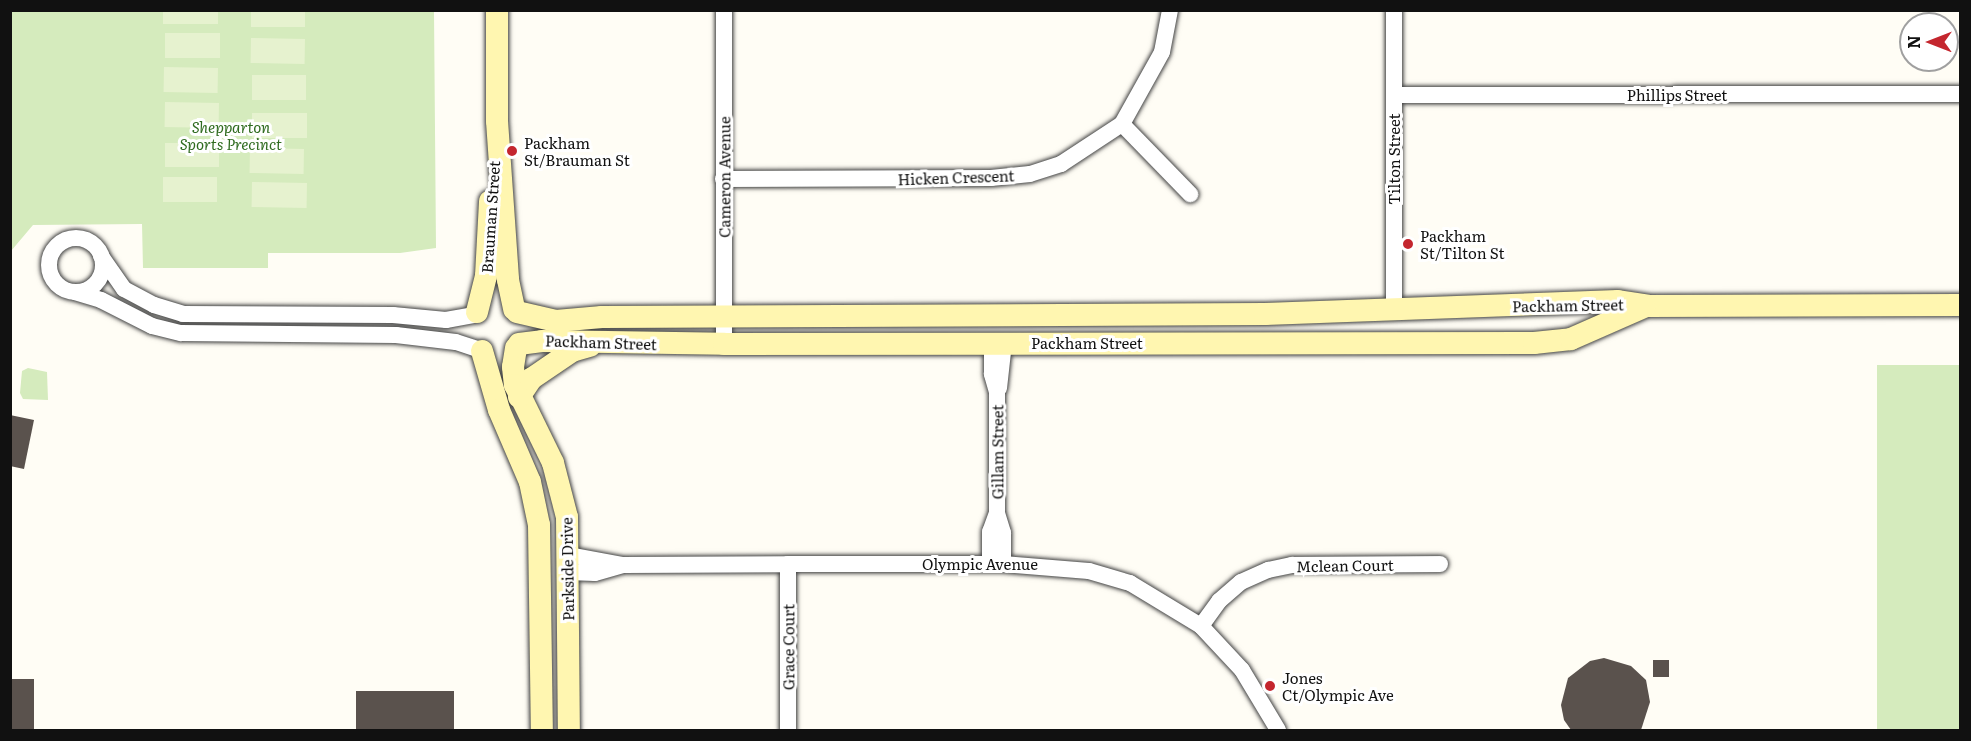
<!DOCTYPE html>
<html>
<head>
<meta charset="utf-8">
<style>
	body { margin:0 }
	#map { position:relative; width:1971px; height:741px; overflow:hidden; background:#fffdf5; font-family:Literata,serif }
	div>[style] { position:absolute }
	.green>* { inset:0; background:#d5ebbd; transform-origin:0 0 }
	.pitch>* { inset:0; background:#e6f2cf; transform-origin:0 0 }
	.building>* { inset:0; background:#5a524d; transform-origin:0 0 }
	.roads { filter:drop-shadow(0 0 2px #444) drop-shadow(0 0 2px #444) }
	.street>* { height:16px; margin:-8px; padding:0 8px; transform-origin:8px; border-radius:8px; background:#fff }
	.street>.ring { margin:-8px; padding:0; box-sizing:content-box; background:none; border:16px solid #fff; border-radius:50% }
	.secondary>* { height:22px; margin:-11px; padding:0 11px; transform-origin:11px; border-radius:11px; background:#fff6b0 }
	.dots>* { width:16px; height:16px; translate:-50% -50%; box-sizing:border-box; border:3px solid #fff; border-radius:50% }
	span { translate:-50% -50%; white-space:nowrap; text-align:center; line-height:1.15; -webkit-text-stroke:6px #fff; paint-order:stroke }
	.street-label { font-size:15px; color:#111 }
	.park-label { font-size:15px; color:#2f6b1f; font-style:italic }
	.poi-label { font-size:15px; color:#111 }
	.left { translate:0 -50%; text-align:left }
	.frame { position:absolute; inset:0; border:12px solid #111; pointer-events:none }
	.north { position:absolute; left:1899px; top:12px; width:60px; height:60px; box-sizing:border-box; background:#fff; border:2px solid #a0a0a0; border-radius:50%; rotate:270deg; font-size:16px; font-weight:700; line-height:24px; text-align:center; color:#111 }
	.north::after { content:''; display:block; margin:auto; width:21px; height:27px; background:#c4262e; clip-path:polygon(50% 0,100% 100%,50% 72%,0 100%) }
</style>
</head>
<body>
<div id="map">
	<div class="green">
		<i style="clip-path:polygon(11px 11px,434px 11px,436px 248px,400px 253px,268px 253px,268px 268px,143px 268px,142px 224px,33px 225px,11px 251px)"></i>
		<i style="left:1960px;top:365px;width:365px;height:83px;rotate:90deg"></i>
		<i style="clip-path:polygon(28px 368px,47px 372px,48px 400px,23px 399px,20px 393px,22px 371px)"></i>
	</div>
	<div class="pitch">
		<i style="left:163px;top:11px;width:55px;height:13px"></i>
		<i style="left:251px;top:11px;width:54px;height:16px"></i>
		<i style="left:165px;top:33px;width:55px;height:25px"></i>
		<i style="left:251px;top:38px;width:54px;height:25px;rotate:1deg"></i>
		<i style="left:164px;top:67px;width:54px;height:25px;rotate:1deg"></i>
		<i style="left:252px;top:75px;width:54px;height:25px"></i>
		<i style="left:165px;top:102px;width:54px;height:25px;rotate:1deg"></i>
		<i style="left:252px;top:113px;width:55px;height:25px"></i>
		<i style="left:165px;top:143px;width:54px;height:24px"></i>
		<i style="left:250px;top:148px;width:54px;height:25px;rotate:1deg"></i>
		<i style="left:163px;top:177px;width:54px;height:25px"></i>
		<i style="left:252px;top:182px;width:55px;height:25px;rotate:1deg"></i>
	</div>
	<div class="building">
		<i style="clip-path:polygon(10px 415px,34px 420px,24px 469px,10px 466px)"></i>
		<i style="clip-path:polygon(1604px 658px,1631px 666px,1646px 680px,1650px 702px,1641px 730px,1571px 730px,1564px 720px,1561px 705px,1568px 678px,1590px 661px)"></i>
		<i style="left:1653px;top:660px;width:16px;height:17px"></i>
		<i style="left:10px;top:679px;width:24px;height:51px"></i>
		<i style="left:454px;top:691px;width:39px;height:98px;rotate:90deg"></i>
	</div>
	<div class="roads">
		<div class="street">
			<i style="left:724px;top:10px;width:334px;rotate:90deg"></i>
			<i style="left:1394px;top:95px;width:566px;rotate:-0.1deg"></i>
			<i style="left:1122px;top:124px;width:98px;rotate:45.8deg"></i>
			<i style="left:723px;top:179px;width:268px;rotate:-0.2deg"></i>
			<i style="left:991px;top:178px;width:39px;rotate:-6deg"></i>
			<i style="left:1030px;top:174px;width:33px;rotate:-18deg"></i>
			<i style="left:1061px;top:164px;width:73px;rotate:-33.3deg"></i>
			<i style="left:1122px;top:124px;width:82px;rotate:-60.9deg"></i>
			<i style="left:1162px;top:52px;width:43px;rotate:-79.2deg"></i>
			<i class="ring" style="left:49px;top:238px;width:38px;height:38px"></i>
			<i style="left:101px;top:256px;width:40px;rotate:55.1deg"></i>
			<i style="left:124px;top:289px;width:34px;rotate:28deg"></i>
			<i style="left:154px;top:305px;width:30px;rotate:17deg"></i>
			<i style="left:183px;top:314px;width:210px;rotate:0.3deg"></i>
			<i style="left:393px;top:315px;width:53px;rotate:5.4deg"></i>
			<i style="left:446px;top:320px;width:29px;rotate:-10deg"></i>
			<i style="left:75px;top:292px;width:27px;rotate:17deg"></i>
			<i style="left:101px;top:300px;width:57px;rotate:27deg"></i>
			<i style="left:152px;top:326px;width:30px;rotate:14deg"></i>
			<i style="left:181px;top:333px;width:215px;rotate:0.5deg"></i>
			<i style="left:396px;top:335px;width:60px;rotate:6.7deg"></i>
			<i style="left:456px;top:342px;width:26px;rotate:18deg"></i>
			<i style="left:1394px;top:308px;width:298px;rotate:-90deg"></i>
			<i style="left:999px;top:388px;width:45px;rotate:-83.7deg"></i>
			<i style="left:997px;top:513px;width:21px;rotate:73deg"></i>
			<i style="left:1003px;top:533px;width:31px;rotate:90deg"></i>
			<i style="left:569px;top:555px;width:55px;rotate:10.5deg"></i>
			<i style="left:788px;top:564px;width:166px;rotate:90deg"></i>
			<i style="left:990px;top:564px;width:32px;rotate:-90deg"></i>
			<i style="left:990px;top:532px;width:20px;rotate:-70deg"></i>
			<i style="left:997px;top:513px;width:121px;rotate:-90deg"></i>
			<i style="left:997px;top:392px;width:19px;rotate:-106deg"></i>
			<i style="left:992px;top:374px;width:30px;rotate:-90deg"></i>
			<i style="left:568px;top:572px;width:27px;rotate:2deg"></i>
			<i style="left:595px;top:573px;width:29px;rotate:-16deg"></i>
			<i style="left:623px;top:565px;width:165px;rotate:-0.3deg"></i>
			<i style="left:788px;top:564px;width:215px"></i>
			<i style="left:1003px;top:564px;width:86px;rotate:4.7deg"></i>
			<i style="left:1089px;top:571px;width:43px;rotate:16.3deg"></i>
			<i style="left:1130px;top:583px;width:83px;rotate:31.2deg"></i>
			<i style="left:1201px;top:626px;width:60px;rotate:47deg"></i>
			<i style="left:1242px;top:670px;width:70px;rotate:59deg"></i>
			<i style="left:1201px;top:626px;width:31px;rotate:-54deg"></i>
			<i style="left:1219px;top:601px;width:29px;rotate:-41deg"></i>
			<i style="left:1241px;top:582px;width:30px;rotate:-24deg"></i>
			<i style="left:1268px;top:570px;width:25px;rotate:-12deg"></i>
			<i style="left:1292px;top:565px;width:148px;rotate:-0.4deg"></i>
		</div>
		<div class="secondary">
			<i style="left:497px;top:10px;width:111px;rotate:90deg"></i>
			<i style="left:497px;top:121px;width:159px;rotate:86deg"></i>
			<i style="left:508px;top:280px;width:30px;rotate:78deg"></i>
			<i style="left:477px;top:312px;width:37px;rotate:-76deg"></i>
			<i style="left:486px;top:276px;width:75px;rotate:-86.9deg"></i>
			<i style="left:517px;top:312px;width:40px;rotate:13deg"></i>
			<i style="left:556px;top:321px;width:46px;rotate:-5deg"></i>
			<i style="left:602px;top:317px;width:663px;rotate:-0.26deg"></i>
			<i style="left:1265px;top:314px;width:353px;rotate:-2.1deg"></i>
			<i style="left:1618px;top:301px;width:30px;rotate:9deg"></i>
			<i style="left:1648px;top:306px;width:312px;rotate:-0.2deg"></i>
			<i style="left:519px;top:344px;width:23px;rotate:-7deg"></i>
			<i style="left:542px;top:341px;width:182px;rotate:0.9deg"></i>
			<i style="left:724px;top:344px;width:810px;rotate:-0.07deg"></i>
			<i style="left:1534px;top:343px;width:37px;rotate:-6deg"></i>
			<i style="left:1571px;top:339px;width:80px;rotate:-23.7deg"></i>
			<i style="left:516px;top:348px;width:19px;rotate:99deg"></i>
			<i style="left:513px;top:367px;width:18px;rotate:84deg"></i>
			<i style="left:515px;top:385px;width:87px;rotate:64deg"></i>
			<i style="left:553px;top:463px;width:56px;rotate:75.5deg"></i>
			<i style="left:567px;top:517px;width:213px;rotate:89.5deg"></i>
			<i style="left:482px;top:351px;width:61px;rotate:73.9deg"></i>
			<i style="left:499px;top:410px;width:78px;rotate:66.7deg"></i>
			<i style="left:530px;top:482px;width:44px;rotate:78.2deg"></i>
			<i style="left:539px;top:525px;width:205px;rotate:89.2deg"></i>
			<i style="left:519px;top:397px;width:22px;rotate:-56deg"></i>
			<i style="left:531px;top:379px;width:50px;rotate:-34.3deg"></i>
			<i style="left:572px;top:351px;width:19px;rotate:-16deg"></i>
		</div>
	</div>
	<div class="dots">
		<i style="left:512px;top:151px;background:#c4262e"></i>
		<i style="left:1408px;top:244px;background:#c4262e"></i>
		<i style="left:1270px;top:686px;background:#c4262e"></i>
	</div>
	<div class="street-label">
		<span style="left:1677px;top:95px">Phillips Street</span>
		<span style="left:1394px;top:159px;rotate:-90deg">Tilton Street</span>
		<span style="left:724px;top:177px;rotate:-90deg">Cameron Avenue</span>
		<span style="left:956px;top:177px;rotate:-2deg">Hicken Crescent</span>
		<span style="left:490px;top:217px;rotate:-86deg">Brauman Street</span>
		<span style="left:1568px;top:305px;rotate:-1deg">Packham Street</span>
		<span style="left:601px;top:342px;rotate:2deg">Packham Street</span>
		<span style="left:1087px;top:343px">Packham Street</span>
		<span style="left:997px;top:452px;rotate:-90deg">Gillam Street</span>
		<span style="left:980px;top:564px">Olympic Avenue</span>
		<span style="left:1345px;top:565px;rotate:-1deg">Mclean Court</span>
		<span style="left:567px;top:569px;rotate:-91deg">Parkside Drive</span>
		<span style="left:788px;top:647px;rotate:-90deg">Grace Court</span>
	</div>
	<div class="park-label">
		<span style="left:231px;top:135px">Shepparton<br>Sports Precinct</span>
	</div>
	<div class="poi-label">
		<span class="left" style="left:524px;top:151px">Packham<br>St/Brauman St</span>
		<span class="left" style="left:1420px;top:244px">Packham<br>St/Tilton St</span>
		<span class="left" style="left:1282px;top:686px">Jones<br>Ct/Olympic Ave</span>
	</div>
	<div class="frame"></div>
	<div class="north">N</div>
</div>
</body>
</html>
